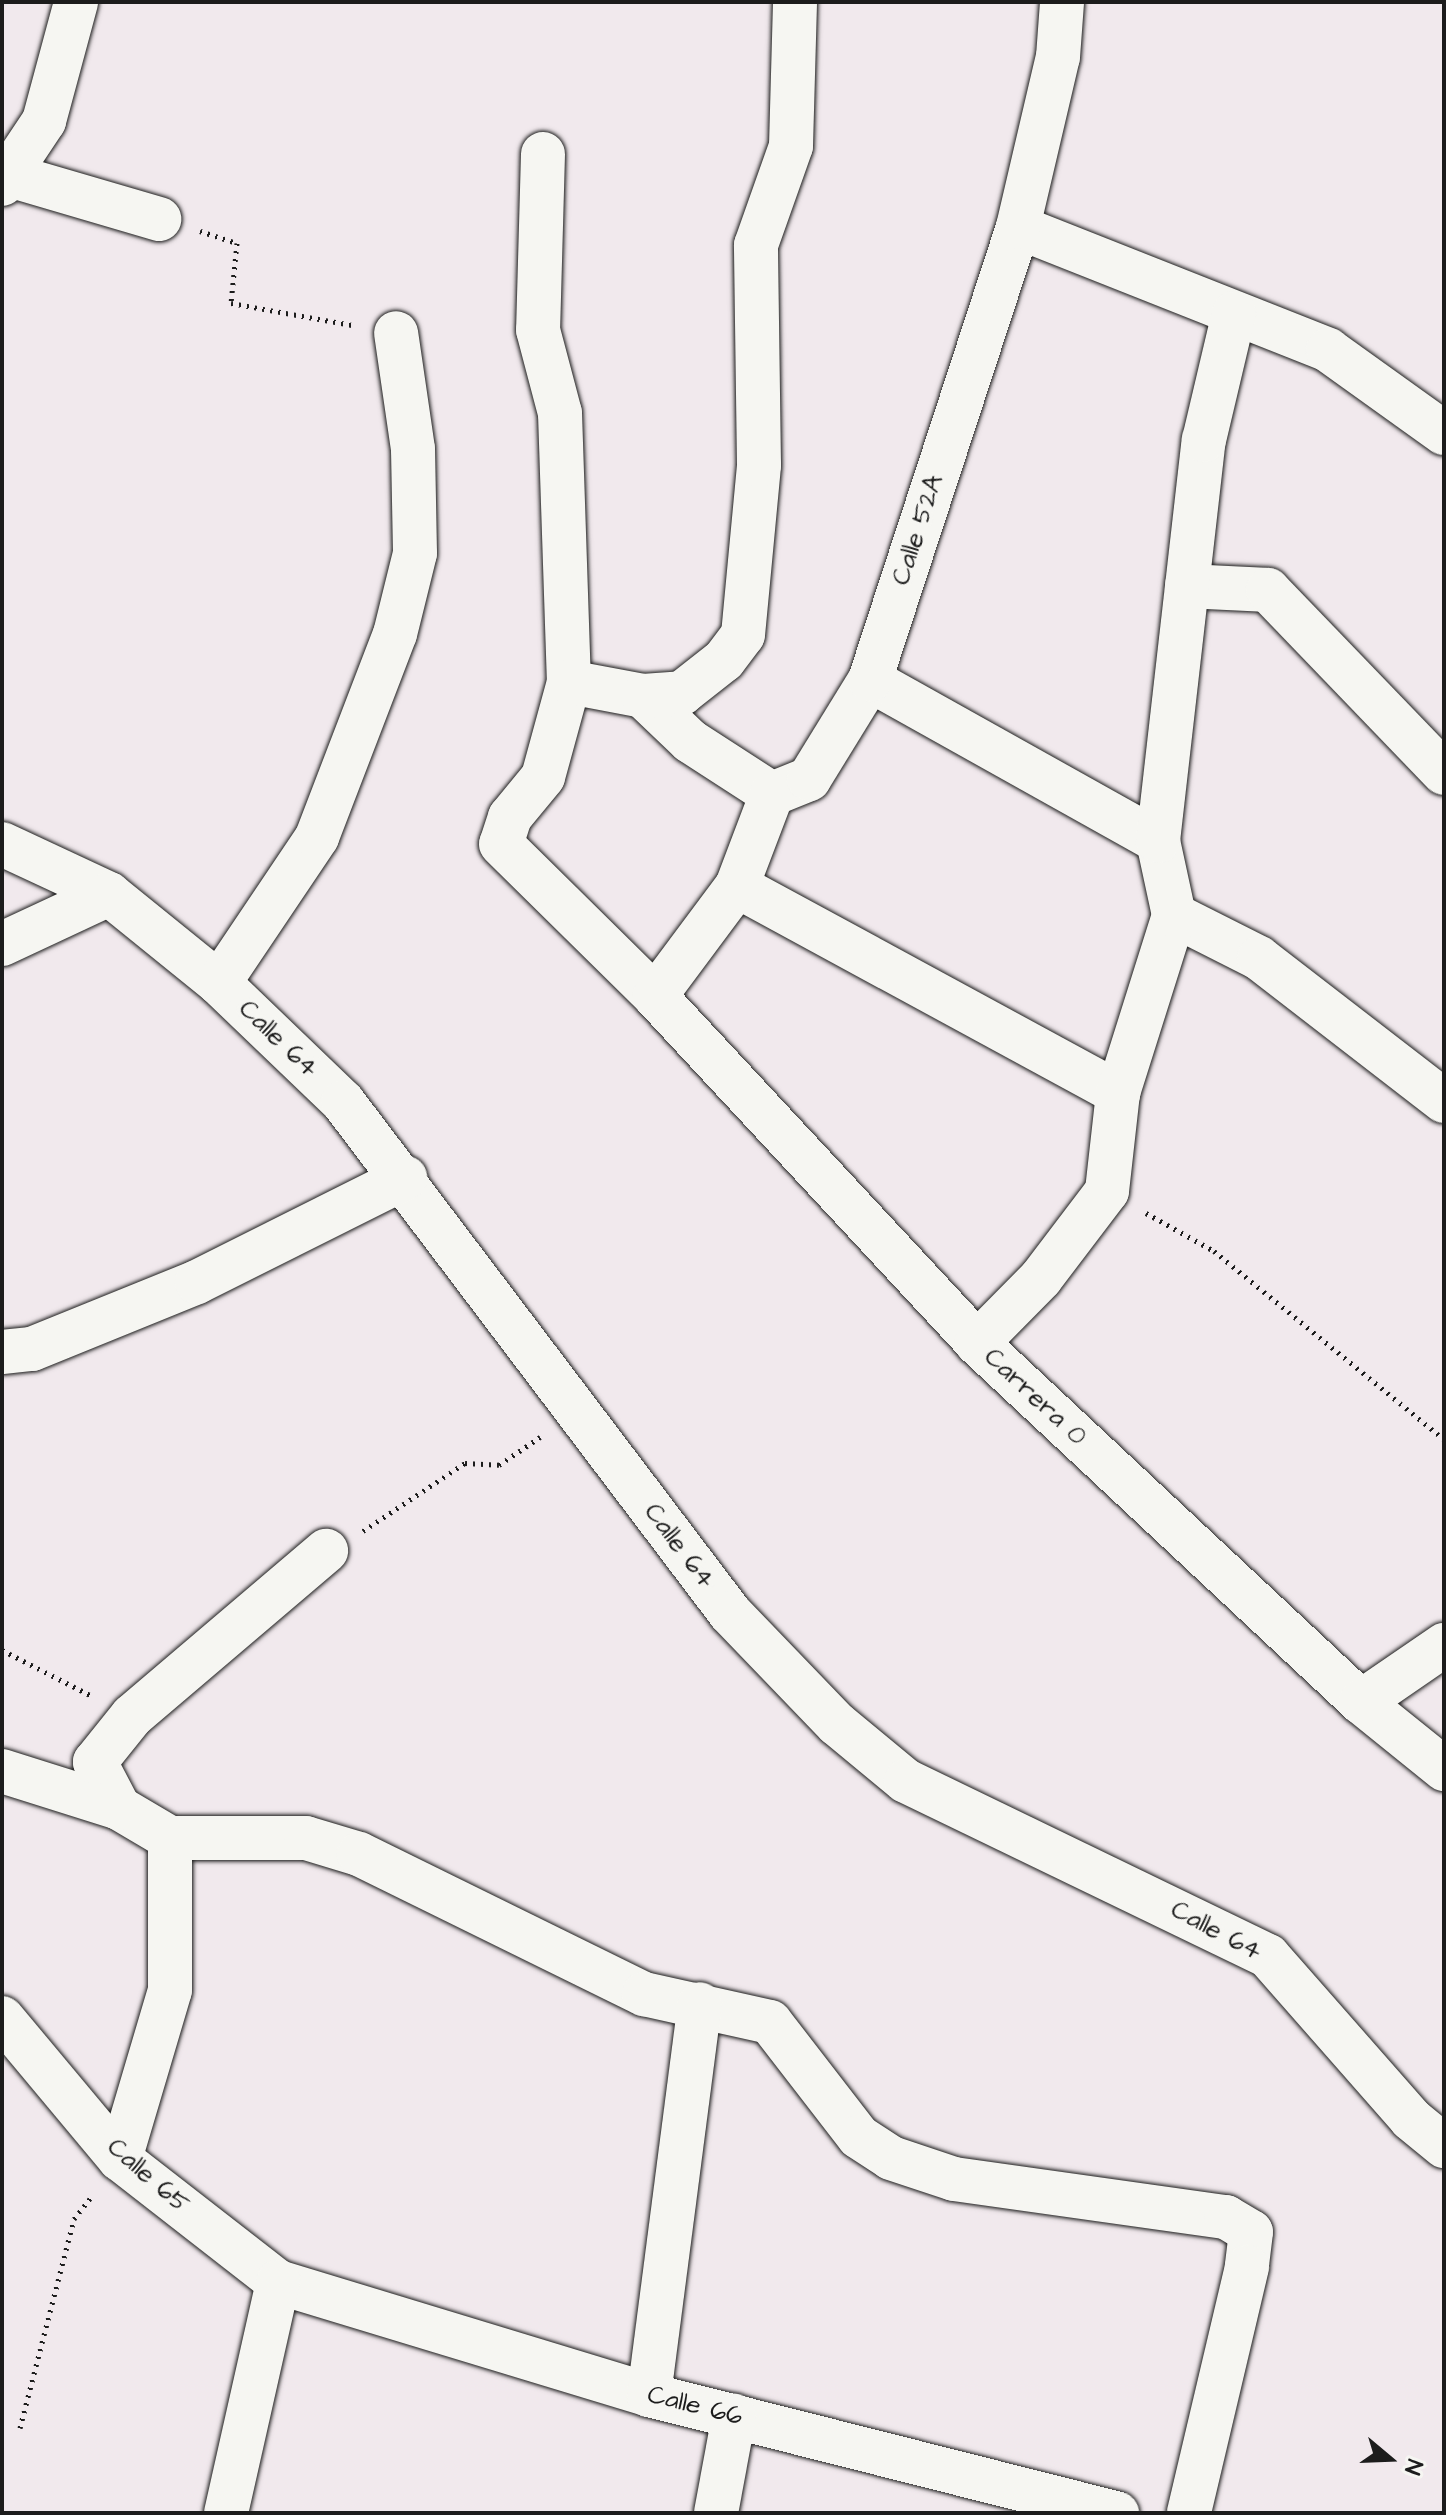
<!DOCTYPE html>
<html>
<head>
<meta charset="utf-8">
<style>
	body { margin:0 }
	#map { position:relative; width:1446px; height:2515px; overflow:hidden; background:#f1e9ed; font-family:"Architects Daughter",sans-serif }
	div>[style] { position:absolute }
	.path>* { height:5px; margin-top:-2.5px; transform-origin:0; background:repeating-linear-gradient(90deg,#1c1c1c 0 2px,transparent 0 8px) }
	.roads { filter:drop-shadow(0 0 2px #1c1c1c) drop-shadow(0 0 2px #1c1c1c) }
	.minor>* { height:44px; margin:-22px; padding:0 22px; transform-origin:22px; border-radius:22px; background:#f6f6f2 }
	span { translate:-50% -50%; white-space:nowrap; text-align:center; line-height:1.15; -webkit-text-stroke:8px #f6f6f2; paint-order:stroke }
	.street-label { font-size:26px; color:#1c1c1c }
	.frame { position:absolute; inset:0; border:4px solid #1c1c1c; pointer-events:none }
	.north { position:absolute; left:1350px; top:2419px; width:80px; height:80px; -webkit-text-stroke:6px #f6f6f2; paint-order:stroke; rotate:109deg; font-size:22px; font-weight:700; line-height:32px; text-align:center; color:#1c1c1c }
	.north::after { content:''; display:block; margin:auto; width:28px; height:36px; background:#1c1c1c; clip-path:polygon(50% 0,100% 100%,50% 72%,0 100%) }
</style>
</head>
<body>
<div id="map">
	<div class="path">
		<i style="left:200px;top:231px;width:39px;rotate:18deg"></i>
		<i style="left:237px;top:243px;width:60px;rotate:95.7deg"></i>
		<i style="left:231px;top:303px;width:123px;rotate:10.3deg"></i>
		<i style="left:1146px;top:1213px;width:78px;rotate:29.2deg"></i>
		<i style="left:1214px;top:1251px;width:297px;rotate:39.3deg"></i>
		<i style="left:363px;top:1531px;width:123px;rotate:-33.7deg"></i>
		<i style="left:465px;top:1463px;width:34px;rotate:3deg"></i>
		<i style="left:499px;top:1465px;width:50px;rotate:-34.3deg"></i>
		<i style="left:2px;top:1650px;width:101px;rotate:27.1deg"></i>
		<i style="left:20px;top:2428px;width:216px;rotate:-75.5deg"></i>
		<i style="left:74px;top:2219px;width:31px;rotate:-52deg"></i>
	</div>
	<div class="roads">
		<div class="minor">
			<i style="left:543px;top:154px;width:176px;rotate:91.6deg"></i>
			<i style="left:538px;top:330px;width:86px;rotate:75.2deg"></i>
			<i style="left:560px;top:413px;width:269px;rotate:88.1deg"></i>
			<i style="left:569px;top:682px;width:98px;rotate:105.3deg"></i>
			<i style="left:543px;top:777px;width:52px;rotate:129.5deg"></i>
			<i style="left:510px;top:817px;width:28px;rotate:108deg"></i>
			<i style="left:501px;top:844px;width:216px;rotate:44.6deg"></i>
			<i style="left:655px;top:996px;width:473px;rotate:47.1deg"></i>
			<i style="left:977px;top:1343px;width:526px;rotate:43.07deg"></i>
			<i style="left:1361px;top:1702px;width:107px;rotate:38.9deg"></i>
			<i style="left:2px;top:173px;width:164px;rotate:16.3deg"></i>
			<i style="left:2px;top:184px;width:76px;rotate:-56.3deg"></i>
			<i style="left:44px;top:121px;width:123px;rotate:-74.9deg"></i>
			<i style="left:1018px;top:227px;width:334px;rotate:21.6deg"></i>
			<i style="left:1328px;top:350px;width:143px;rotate:35.6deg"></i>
			<i style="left:1187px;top:586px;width:81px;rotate:2.8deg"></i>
			<i style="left:1268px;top:590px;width:254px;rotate:46.1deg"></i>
			<i style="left:870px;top:680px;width:330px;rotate:29.2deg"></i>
			<i style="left:569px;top:682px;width:75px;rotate:10.7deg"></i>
			<i style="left:643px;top:696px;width:65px;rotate:43.8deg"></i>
			<i style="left:690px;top:741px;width:98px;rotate:32.9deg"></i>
			<i style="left:643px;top:696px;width:39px;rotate:-4deg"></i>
			<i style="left:682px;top:693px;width:53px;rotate:-38.2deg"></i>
			<i style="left:724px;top:660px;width:31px;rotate:-53deg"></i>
			<i style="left:743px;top:635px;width:171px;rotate:-84.6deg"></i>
			<i style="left:759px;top:465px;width:220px;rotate:-90.8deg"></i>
			<i style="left:756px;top:245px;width:105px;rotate:-70.5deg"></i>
			<i style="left:791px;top:146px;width:144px;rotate:-88.4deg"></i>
			<i style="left:2px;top:844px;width:118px;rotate:25deg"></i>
			<i style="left:109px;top:894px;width:141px;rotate:39deg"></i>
			<i style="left:219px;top:983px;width:172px;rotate:43.8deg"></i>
			<i style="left:343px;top:1102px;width:641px;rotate:52.86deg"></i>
			<i style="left:730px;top:1613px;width:154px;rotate:46.1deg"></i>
			<i style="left:837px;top:1724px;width:89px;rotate:39.6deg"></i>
			<i style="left:906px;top:1781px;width:402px;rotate:25.8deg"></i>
			<i style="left:1268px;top:1956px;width:217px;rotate:48.7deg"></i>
			<i style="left:1411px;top:2119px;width:43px;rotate:39.3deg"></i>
			<i style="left:737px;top:886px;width:434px;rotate:28.5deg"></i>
			<i style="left:1174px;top:915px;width:95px;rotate:26.8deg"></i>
			<i style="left:1259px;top:958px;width:234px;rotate:37.7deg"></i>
			<i style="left:2px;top:944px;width:118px;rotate:-25deg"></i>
			<i style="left:219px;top:983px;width:176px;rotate:-56.1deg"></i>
			<i style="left:317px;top:837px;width:217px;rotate:-69deg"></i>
			<i style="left:395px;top:634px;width:83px;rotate:-76.1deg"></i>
			<i style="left:415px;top:553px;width:104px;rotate:-91.1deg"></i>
			<i style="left:413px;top:449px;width:117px;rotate:-98.3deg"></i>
			<i style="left:655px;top:996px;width:137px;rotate:-53.3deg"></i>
			<i style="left:737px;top:886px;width:98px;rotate:-69.2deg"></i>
			<i style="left:772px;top:794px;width:40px;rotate:-22deg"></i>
			<i style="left:809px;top:779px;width:116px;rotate:-58.4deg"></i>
			<i style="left:870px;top:680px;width:477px;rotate:-71.9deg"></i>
			<i style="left:1018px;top:227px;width:175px;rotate:-76.8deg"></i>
			<i style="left:1058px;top:57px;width:55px;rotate:-85.8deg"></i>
			<i style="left:977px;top:1343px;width:91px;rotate:-45.4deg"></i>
			<i style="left:1041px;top:1278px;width:109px;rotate:-52.8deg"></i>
			<i style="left:1107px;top:1191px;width:99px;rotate:-83.6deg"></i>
			<i style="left:1118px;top:1093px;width:187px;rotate:-72.5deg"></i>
			<i style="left:1174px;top:915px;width:76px;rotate:-102.2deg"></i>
			<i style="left:1158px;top:841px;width:404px;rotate:-83.5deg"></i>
			<i style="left:1204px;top:440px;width:130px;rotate:-76.7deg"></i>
			<i style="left:2px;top:1352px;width:30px;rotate:-6deg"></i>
			<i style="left:32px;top:1349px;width:178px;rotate:-22.1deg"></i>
			<i style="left:197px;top:1282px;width:233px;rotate:-26.6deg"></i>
			<i style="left:1361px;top:1702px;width:101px;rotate:-34.5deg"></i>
			<i style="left:2px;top:1771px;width:123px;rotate:17.5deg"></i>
			<i style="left:119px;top:1808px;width:59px;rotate:30.5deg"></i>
			<i style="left:170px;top:1838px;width:136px"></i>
			<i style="left:306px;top:1838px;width:55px;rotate:16.8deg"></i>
			<i style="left:359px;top:1854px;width:318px;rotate:26.2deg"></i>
			<i style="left:644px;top:1994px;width:129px;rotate:12.5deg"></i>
			<i style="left:770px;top:2022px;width:145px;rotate:52.3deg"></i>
			<i style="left:859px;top:2137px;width:38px;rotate:33deg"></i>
			<i style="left:891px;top:2158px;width:66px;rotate:18.4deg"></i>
			<i style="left:954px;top:2179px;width:275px;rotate:8deg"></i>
			<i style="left:1226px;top:2217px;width:29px;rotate:31deg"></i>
			<i style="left:1251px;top:2232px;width:35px;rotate:97deg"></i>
			<i style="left:1247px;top:2267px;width:253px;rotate:103.3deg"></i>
			<i style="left:119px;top:1808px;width:52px;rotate:-117.6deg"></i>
			<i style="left:95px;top:1762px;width:59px;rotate:-51.2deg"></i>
			<i style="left:132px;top:1716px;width:255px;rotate:-40.4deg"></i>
			<i style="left:2px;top:2018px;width:184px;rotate:50.1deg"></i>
			<i style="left:120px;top:2159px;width:200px;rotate:37.9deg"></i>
			<i style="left:278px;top:2282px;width:388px;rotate:16.9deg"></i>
			<i style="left:649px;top:2395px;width:483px;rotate:14.2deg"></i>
			<i style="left:120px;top:2159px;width:176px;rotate:-73.5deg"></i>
			<i style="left:170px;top:1990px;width:152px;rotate:-90deg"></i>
			<i style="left:649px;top:2395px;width:394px;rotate:-82.6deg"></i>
			<i style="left:226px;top:2513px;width:237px;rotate:-77.3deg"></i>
			<i style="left:716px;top:2513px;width:99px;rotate:-79.5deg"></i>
		</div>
	</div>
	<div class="street-label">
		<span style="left:918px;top:530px;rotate:-72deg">Calle 52A</span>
		<span style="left:278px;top:1039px;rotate:44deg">Calle 64</span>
		<span style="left:1035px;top:1397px;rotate:43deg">Carrera 0</span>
		<span style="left:679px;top:1546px;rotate:53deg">Calle 64</span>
		<span style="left:1216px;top:1931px;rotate:28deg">Calle 64</span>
		<span style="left:148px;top:2176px;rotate:41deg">Calle 65</span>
		<span style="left:695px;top:2406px;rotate:14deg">Calle 66</span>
	</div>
	<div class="frame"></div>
	<div class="north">N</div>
</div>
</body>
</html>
